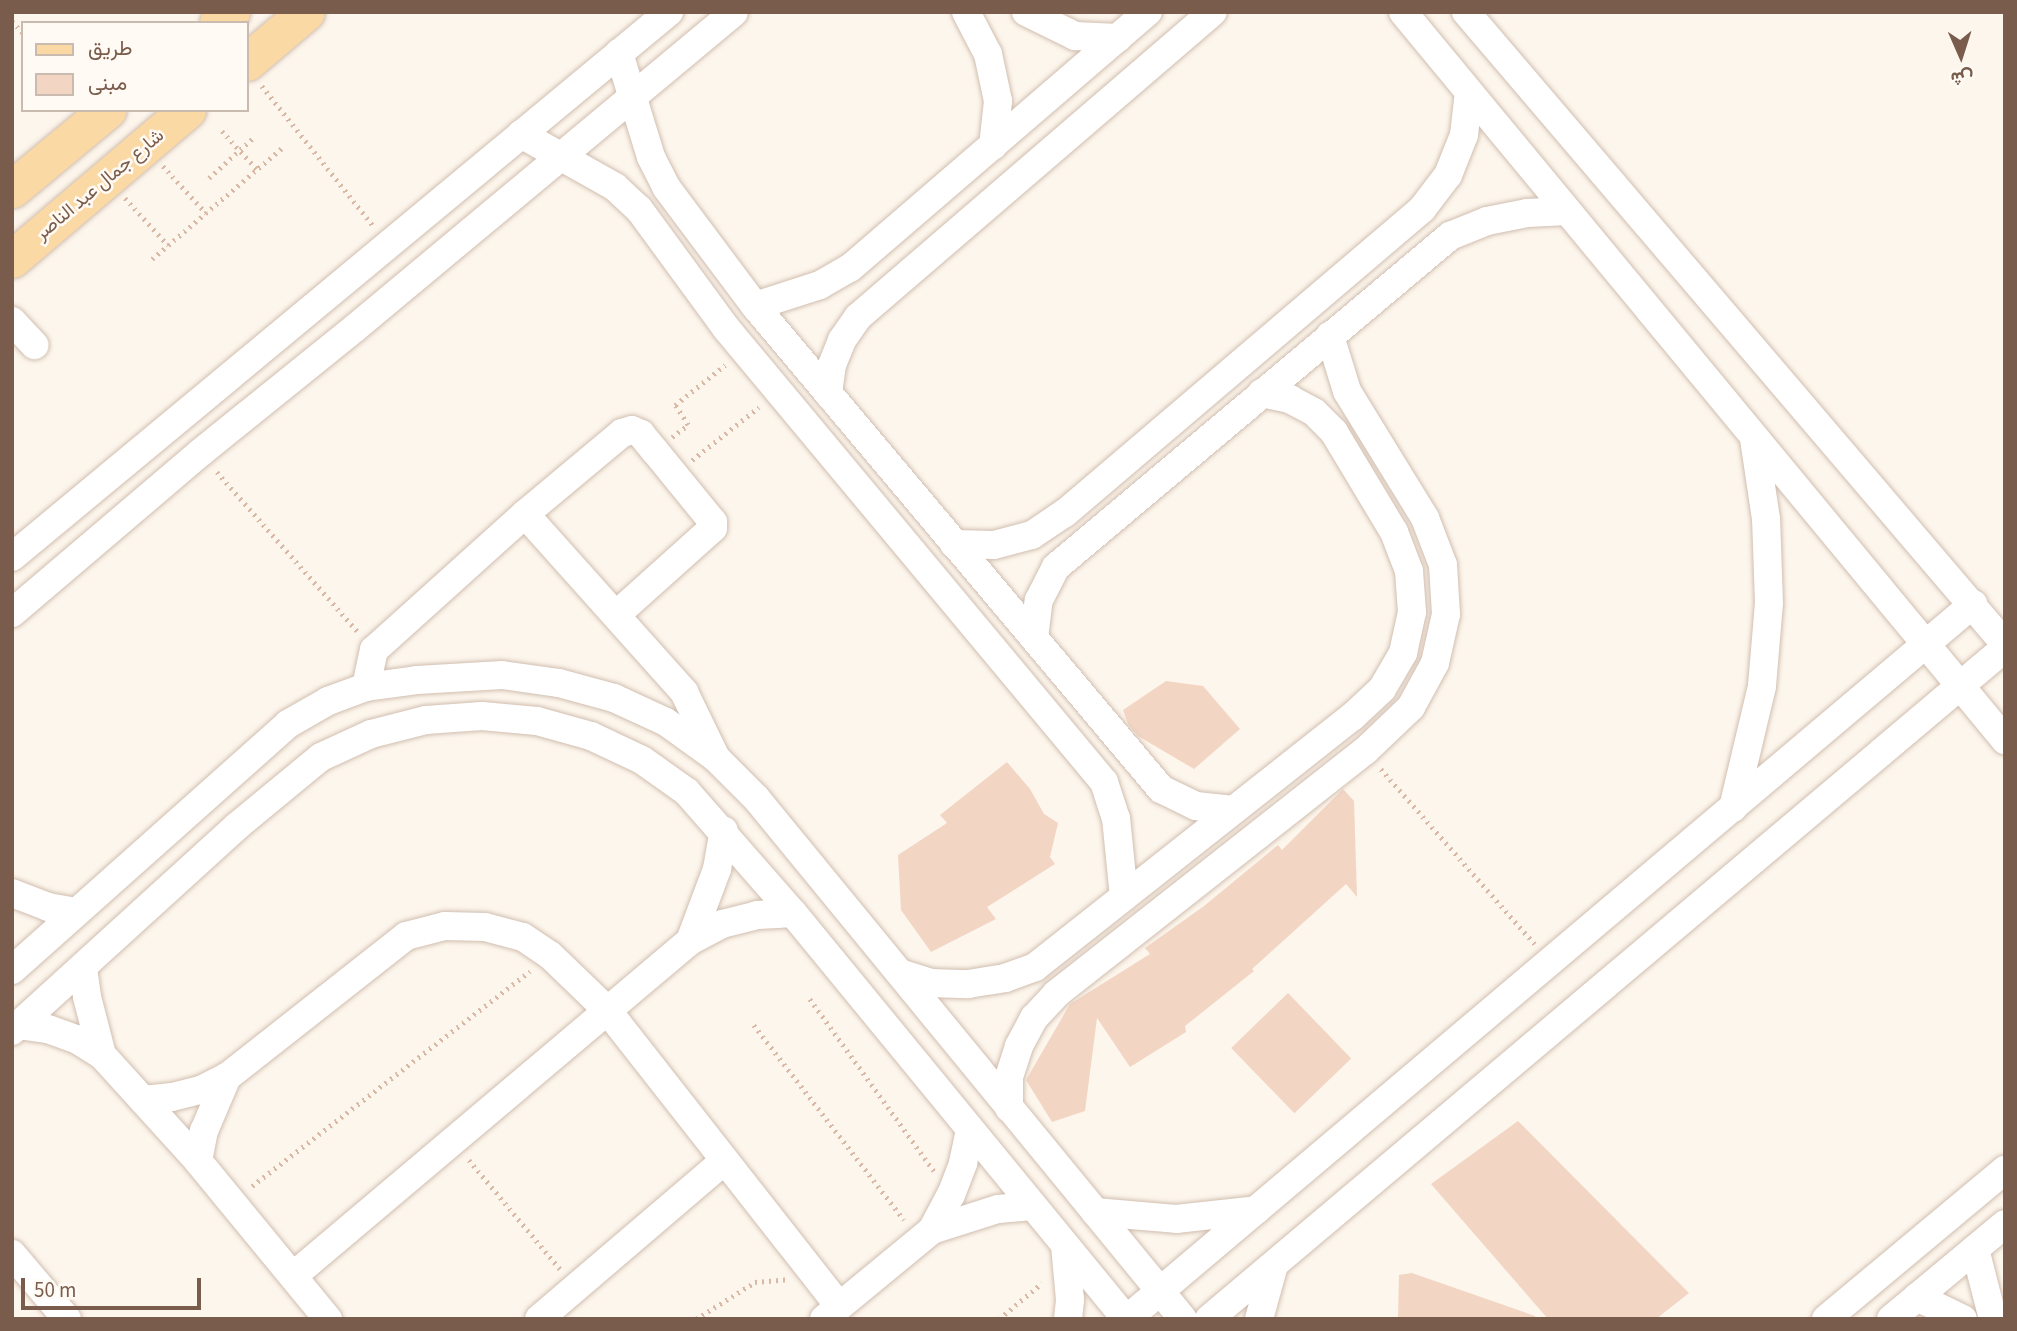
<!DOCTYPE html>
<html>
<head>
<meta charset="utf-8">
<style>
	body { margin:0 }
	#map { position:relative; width:2017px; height:1331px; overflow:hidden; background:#fdf6ec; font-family:"Source Sans 3",Vazirmatn,sans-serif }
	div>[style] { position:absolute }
	.building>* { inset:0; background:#f3d5c3; transform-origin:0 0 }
	.path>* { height:4.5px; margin-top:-2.25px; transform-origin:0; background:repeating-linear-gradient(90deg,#d9b8a5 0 2px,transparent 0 7px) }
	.roads { filter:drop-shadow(0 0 2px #d1beb0) drop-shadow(0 0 2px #d1beb0) }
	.minor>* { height:28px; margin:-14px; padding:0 14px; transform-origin:14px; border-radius:14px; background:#fff }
	.major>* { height:37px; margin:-18.5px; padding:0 18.5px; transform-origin:18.5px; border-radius:18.5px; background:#fbd9a5 }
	span { translate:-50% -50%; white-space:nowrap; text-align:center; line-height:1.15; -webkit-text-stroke:5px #fffaf3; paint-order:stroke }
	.street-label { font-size:19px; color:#7a5c4d }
	.frame { position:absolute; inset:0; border:14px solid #7a5c4d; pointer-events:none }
	.legend { position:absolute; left:21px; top:21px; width:228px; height:91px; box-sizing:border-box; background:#fffaf3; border:2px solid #cabbb1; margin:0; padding:9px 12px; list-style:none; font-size:21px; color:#7a5c4d }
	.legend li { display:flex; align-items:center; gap:14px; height:35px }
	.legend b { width:35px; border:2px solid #cabbb1 }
	.north { position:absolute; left:1926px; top:21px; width:70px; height:70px; -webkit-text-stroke:5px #fffaf3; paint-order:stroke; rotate:177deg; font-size:19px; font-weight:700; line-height:28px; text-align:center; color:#7a5c4d }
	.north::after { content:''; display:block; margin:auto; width:24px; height:32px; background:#7a5c4d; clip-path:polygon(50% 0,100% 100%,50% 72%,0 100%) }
	.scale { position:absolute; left:21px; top:1278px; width:180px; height:32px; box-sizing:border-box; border:4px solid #7a5c4d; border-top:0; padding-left:9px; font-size:21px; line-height:24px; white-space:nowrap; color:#7a5c4d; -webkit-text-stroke:5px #fffaf3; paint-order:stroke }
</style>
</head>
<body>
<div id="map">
	<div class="building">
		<i style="clip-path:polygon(1166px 681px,1203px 686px,1240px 729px,1194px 769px,1138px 736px,1128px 724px,1123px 710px)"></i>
		<i style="clip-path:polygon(1007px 762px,1030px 789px,1044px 814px,1058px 823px,1050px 857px,1055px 864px,987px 907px,996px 919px,931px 952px,901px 910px,898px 855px,947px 823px,940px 815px)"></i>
		<i style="clip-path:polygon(1343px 789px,1354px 801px,1357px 897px,1346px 884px,1252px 969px,1254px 971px,1185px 1026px,1186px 1032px,1130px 1067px,1097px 1018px,1085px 1111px,1052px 1122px,1026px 1080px,1070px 1004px,1150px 954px,1145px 948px,1204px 906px,1278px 845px,1282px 850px)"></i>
		<i style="left:1288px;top:993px;width:91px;height:79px;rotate:46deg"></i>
		<i style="clip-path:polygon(1518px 1121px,1689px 1293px,1656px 1319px,1548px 1319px,1431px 1184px)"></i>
		<i style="clip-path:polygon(1412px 1273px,1535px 1316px,1535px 1319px,1398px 1319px,1399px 1275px)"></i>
	</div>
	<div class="path">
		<i style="left:12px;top:21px;width:16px;rotate:47deg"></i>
		<i style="left:262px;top:86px;width:180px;rotate:51.5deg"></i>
		<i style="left:222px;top:131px;width:52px;rotate:47.4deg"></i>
		<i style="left:163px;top:166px;width:64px;rotate:47.5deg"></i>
		<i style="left:209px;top:178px;width:61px;rotate:-42.3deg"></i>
		<i style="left:125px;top:198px;width:64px;rotate:47.5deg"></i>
		<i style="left:152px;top:259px;width:172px;rotate:-40.5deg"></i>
		<i style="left:672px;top:437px;width:20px;rotate:-37deg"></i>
		<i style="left:688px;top:425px;width:24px;rotate:-123deg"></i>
		<i style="left:675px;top:405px;width:64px;rotate:-38.7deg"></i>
		<i style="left:692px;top:460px;width:85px;rotate:-38.3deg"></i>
		<i style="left:217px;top:472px;width:212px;rotate:48.6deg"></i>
		<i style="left:1381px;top:769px;width:233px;rotate:48.7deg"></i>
		<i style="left:810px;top:999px;width:212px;rotate:54.2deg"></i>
		<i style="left:754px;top:1025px;width:246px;rotate:52.4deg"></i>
		<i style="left:469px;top:1160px;width:142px;rotate:50.1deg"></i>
		<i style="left:252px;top:1186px;width:351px;rotate:-37.7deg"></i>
		<i style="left:696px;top:1319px;width:70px;rotate:-32.1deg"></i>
		<i style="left:755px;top:1282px;width:32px;rotate:-5deg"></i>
		<i style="left:999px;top:1319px;width:56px;rotate:-39.9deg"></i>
	</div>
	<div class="roads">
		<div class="minor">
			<i style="left:966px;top:12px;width:47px;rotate:62.4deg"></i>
			<i style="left:988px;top:54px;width:48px;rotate:78deg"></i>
			<i style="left:998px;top:101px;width:45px;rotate:96.3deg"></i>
			<i style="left:1026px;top:12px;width:55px;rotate:26.1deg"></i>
			<i style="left:1075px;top:36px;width:43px;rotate:2.7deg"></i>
			<i style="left:1403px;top:12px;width:945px;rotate:50.41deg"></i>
			<i style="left:1466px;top:12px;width:831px;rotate:49.54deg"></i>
			<i style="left:619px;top:53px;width:109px;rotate:72.9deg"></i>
			<i style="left:651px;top:157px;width:34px;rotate:63deg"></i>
			<i style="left:666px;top:187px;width:149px;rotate:53.2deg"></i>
			<i style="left:755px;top:306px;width:631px;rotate:49.95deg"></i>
			<i style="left:1161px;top:789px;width:39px;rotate:26deg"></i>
			<i style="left:1196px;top:806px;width:38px;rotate:6deg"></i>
			<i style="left:521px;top:134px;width:108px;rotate:29.4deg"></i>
			<i style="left:615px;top:187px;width:33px;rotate:43deg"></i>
			<i style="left:639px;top:209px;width:147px;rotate:53.8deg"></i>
			<i style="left:726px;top:328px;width:591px;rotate:50.22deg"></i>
			<i style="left:1104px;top:782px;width:38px;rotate:72deg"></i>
			<i style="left:1116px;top:818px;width:79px;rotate:84.2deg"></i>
			<i style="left:755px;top:306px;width:68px;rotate:-17.9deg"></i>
			<i style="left:820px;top:285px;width:34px;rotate:-30deg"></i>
			<i style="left:850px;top:268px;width:393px;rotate:-40.7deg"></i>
			<i style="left:12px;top:321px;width:33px;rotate:47deg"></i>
			<i style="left:828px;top:393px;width:28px;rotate:-82deg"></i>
			<i style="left:832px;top:365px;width:27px;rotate:-68deg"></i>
			<i style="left:842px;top:340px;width:28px;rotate:-55deg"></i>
			<i style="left:858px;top:317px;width:468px;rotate:-40.7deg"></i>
			<i style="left:525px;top:514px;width:239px;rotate:48.2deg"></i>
			<i style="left:684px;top:692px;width:73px;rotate:64.1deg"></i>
			<i style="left:954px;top:544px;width:40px;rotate:1.4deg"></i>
			<i style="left:994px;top:545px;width:39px;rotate:-15deg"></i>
			<i style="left:1032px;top:535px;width:40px;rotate:-34deg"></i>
			<i style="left:1065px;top:513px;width:469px;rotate:-40.4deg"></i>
			<i style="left:1422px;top:209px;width:43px;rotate:-52.6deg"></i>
			<i style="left:1448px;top:175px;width:43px;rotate:-68.2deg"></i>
			<i style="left:1464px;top:135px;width:43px;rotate:-83.4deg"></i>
			<i style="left:12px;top:557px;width:854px;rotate:-39.68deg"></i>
			<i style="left:12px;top:613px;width:247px;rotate:-40.4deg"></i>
			<i style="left:200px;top:453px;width:199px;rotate:-38.9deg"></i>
			<i style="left:355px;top:328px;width:493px;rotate:-39.8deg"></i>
			<i style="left:1034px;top:638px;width:38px;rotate:-83deg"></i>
			<i style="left:1039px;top:600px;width:37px;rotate:-63deg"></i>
			<i style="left:1056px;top:567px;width:515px;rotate:-40.03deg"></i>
			<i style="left:1450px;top:236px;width:40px;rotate:-22deg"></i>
			<i style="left:1487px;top:221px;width:41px;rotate:-11.3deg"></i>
			<i style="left:1527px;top:213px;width:40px;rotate:-2.9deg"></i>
			<i style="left:366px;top:687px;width:38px;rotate:-78deg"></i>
			<i style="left:374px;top:650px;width:203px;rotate:-42deg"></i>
			<i style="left:525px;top:514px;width:126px;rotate:-39.9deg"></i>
			<i style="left:622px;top:433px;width:10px;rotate:-17deg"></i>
			<i style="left:632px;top:430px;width:10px;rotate:24deg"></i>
			<i style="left:641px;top:434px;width:22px;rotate:51deg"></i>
			<i style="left:655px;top:451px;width:92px;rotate:50.8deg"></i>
			<i style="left:713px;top:522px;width:6px;rotate:90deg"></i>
			<i style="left:713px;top:528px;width:129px;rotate:138.1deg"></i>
			<i style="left:1733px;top:808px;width:125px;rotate:-76.6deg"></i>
			<i style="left:1762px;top:686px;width:83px;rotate:-85.2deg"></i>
			<i style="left:1769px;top:603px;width:84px;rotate:-92deg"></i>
			<i style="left:1766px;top:519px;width:81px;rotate:-98.5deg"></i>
			<i style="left:12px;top:893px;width:39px;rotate:21deg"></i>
			<i style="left:48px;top:907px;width:29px;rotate:10deg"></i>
			<i style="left:690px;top:941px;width:77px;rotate:-69.4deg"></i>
			<i style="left:717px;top:869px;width:39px;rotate:-80deg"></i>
			<i style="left:83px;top:968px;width:29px;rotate:82deg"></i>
			<i style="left:87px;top:997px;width:60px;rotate:75.5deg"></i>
			<i style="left:12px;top:970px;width:370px;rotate:-41.7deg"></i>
			<i style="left:288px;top:724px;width:46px;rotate:-29.9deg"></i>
			<i style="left:328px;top:701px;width:40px;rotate:-20.2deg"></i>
			<i style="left:366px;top:687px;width:51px;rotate:-7.8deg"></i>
			<i style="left:417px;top:680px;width:85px;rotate:-3.4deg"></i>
			<i style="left:502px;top:675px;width:58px;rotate:8deg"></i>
			<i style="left:559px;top:683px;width:57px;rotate:15.3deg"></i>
			<i style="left:614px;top:698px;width:57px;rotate:24.8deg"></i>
			<i style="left:666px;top:722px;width:62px;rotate:35.8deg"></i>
			<i style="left:716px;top:758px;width:57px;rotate:45deg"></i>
			<i style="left:756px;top:798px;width:674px;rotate:50.66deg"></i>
			<i style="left:900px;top:973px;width:32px;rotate:18deg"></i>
			<i style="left:930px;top:983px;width:38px;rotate:2deg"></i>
			<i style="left:968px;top:984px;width:37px;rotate:-9deg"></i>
			<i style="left:1005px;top:978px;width:32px;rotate:-20deg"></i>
			<i style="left:1035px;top:967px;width:404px;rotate:-38.3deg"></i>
			<i style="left:1352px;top:717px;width:41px;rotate:-43deg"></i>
			<i style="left:1382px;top:689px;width:42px;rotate:-59.7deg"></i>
			<i style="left:1403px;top:653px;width:42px;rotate:-77.6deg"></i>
			<i style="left:1412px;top:612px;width:41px;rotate:-94.2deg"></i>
			<i style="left:1409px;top:571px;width:42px;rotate:-111deg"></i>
			<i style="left:1394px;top:532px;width:117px;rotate:-121deg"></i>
			<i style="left:1334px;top:432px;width:28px;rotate:-135deg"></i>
			<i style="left:1314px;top:412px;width:27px;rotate:-152deg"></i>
			<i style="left:1290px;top:399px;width:29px;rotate:-168deg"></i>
			<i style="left:18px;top:1025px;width:30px;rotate:8deg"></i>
			<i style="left:48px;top:1029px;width:30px;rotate:20deg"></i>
			<i style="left:76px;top:1039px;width:31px;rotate:32deg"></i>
			<i style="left:102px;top:1055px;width:143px;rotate:47.8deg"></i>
			<i style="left:198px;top:1161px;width:205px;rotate:50.6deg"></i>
			<i style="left:12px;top:1031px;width:303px;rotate:-42.3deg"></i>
			<i style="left:236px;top:827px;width:110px;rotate:-39.5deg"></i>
			<i style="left:321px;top:757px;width:55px;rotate:-24.7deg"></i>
			<i style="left:371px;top:734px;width:57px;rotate:-14.3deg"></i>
			<i style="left:426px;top:720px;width:56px;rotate:-4.1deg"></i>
			<i style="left:482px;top:716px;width:55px;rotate:5.2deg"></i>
			<i style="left:537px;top:721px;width:56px;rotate:15.5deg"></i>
			<i style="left:591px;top:736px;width:56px;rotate:25.2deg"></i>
			<i style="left:642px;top:760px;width:55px;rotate:35.4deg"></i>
			<i style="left:687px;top:792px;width:161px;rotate:48.8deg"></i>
			<i style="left:793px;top:913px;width:525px;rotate:50.64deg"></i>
			<i style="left:143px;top:1100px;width:29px;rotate:-6deg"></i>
			<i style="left:172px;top:1097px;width:30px;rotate:-14deg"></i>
			<i style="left:201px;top:1090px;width:29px;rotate:-27deg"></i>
			<i style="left:227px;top:1077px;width:228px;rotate:-38.2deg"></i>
			<i style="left:406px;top:936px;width:40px;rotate:-14.4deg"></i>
			<i style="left:445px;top:926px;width:40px;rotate:1.4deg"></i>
			<i style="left:485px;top:927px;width:39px;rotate:15deg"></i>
			<i style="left:523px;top:937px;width:32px;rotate:34deg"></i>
			<i style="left:550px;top:955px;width:79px;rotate:44deg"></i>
			<i style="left:607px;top:1010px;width:376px;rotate:51.9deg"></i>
			<i style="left:1009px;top:1108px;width:31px;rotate:-90deg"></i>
			<i style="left:1009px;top:1077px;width:33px;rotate:-72deg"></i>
			<i style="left:1019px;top:1046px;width:32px;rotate:-62deg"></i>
			<i style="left:1034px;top:1018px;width:33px;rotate:-47deg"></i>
			<i style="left:1056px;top:994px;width:393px;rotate:-38.2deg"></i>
			<i style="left:1365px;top:751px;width:64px;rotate:-43.7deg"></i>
			<i style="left:1411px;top:707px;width:50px;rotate:-61.4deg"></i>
			<i style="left:1435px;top:663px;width:50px;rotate:-77.3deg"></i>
			<i style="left:1446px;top:614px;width:49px;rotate:-93.5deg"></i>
			<i style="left:1443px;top:565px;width:50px;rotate:-111deg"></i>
			<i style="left:1425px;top:518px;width:149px;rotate:-121.6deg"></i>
			<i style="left:1347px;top:391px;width:58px;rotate:-107.2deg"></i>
			<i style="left:198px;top:1161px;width:31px;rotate:-79deg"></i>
			<i style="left:204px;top:1131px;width:59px;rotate:-66.9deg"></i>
			<i style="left:1095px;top:1212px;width:81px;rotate:4.9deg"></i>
			<i style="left:1176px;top:1219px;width:81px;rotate:-6.3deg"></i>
			<i style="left:932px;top:1230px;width:40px;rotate:-62deg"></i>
			<i style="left:951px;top:1195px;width:34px;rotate:-69deg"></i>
			<i style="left:963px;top:1163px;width:34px;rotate:-78deg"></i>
			<i style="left:1065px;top:1245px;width:55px;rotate:84.8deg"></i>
			<i style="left:1070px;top:1300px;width:19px;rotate:96deg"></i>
			<i style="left:1975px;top:1249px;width:72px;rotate:75.6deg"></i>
			<i style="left:12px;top:1254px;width:85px;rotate:49.8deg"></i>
			<i style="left:293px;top:1276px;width:519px;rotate:-40.16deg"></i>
			<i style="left:690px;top:941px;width:36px;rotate:-28deg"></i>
			<i style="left:722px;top:924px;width:36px;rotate:-14deg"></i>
			<i style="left:757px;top:915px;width:36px;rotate:-3deg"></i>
			<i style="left:1917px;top:1297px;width:51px;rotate:25.6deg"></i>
			<i style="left:539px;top:1319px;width:243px;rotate:-40.5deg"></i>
			<i style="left:824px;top:1319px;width:140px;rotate:-39.5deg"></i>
			<i style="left:932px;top:1230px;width:69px;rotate:-17.7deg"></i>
			<i style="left:998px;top:1209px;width:35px;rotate:-5deg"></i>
			<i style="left:1127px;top:1319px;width:1108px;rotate:-40.2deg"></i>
			<i style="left:1209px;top:1319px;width:1041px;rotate:-40.13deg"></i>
			<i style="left:1259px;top:1319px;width:56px;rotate:-74.5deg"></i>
			<i style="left:1826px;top:1319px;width:233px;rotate:-39.8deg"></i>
			<i style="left:1891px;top:1319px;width:148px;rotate:-39.8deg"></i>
		</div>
		<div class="major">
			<i style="left:218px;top:23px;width:17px;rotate:-40deg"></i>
			<i style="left:247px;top:62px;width:77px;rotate:-40.3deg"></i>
			<i style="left:12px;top:189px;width:124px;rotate:-39.7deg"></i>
			<i style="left:12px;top:259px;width:230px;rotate:-40.4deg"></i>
		</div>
	</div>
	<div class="street-label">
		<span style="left:100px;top:185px;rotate:-40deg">شارع جمال عبد الناصر</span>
	</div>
	<div class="frame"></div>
	<ul class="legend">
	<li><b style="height:9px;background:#fbd9a5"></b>طريق</li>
	<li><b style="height:19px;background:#f3d5c3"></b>مبنى</li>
	</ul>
	<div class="north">ش</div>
	<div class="scale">50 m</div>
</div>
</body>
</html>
